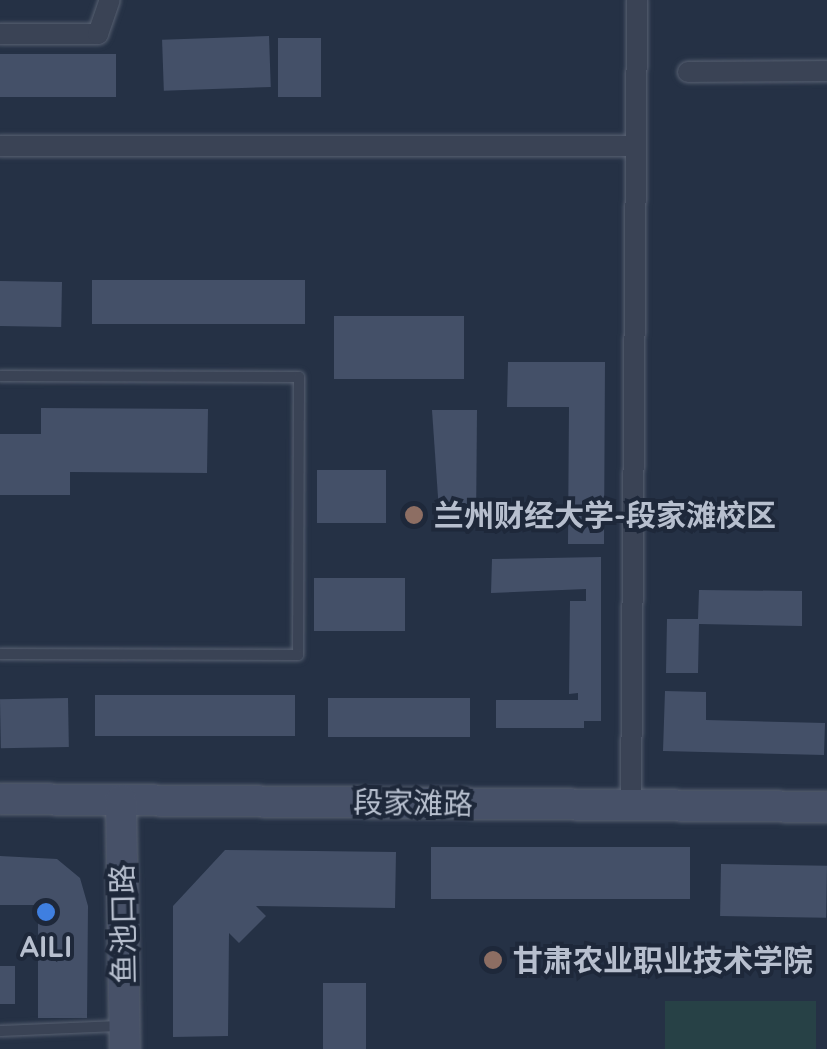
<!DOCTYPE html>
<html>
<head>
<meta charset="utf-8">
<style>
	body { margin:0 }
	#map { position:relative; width:827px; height:1049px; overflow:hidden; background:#253145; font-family:Quicksand,"Noto Sans SC",sans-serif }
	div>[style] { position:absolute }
	.green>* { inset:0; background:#274146; transform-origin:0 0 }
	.building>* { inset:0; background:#445068; transform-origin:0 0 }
	.roads { filter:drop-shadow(0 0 2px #586172) drop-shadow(0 0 2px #586172) }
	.lane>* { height:10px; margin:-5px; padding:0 5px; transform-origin:5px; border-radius:5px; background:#3a4355 }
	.street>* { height:20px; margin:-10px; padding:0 10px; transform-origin:10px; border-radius:10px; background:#3a4355 }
	.secondary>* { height:30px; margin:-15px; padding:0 15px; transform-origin:15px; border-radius:15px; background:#475168 }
	.dots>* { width:28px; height:28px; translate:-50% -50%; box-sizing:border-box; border:5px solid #1e283a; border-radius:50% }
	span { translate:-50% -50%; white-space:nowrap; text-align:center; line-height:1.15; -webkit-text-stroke:8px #1e283a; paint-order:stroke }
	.poi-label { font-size:30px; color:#b7bfce; font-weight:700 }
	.left { translate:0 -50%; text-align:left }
	.street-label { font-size:30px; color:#b7bfce }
</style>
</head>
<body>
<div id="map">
	<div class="green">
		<i style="left:665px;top:1001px;width:151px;height:48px"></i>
	</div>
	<div class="building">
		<i style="left:269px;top:36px;width:51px;height:107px;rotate:88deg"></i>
		<i style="left:278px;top:38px;width:43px;height:59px"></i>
		<i style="left:116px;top:54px;width:43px;height:116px;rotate:90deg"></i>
		<i style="left:92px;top:280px;width:213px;height:44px"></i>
		<i style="left:0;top:281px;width:62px;height:45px;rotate:1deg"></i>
		<i style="left:334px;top:316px;width:130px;height:63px"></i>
		<i style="clip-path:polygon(508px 362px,605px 362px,604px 544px,568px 544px,569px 407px,507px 407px)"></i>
		<i style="clip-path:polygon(41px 408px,208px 409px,207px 473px,70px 472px,70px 495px,0 495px,0 434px,41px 434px)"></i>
		<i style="clip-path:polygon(432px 410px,477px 410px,476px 526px,440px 526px)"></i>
		<i style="left:317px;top:470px;width:69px;height:53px"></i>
		<i style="clip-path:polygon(601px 557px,601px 721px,584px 721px,584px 728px,496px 728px,496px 700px,578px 700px,578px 693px,569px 694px,570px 601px,586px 601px,586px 589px,491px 593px,492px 559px)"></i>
		<i style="left:314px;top:578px;width:91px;height:53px"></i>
		<i style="clip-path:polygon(699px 590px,802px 591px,802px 626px,699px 624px,698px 673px,666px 673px,667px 619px,698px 619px)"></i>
		<i style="clip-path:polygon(665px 691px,706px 692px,706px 720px,825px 723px,824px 755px,663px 751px)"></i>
		<i style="left:295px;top:695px;width:41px;height:200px;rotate:90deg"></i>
		<i style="left:68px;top:698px;width:49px;height:68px;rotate:89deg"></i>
		<i style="left:328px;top:698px;width:142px;height:39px"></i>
		<i style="left:431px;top:847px;width:259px;height:52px"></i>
		<i style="clip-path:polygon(225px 850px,396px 852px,395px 908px,256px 906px,266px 916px,239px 943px,229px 933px,228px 1036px,173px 1037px,173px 906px)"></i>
		<i style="clip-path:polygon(0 856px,57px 859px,80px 878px,88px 906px,87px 1018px,38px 1018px,38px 905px,0 905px)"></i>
		<i style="left:721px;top:864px;width:106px;height:52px;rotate:1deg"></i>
		<i style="left:0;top:966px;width:15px;height:38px"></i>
		<i style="left:323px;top:983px;width:43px;height:66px"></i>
	</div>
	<div class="roads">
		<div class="lane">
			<i style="left:0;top:376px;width:299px;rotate:0.2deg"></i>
			<i style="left:299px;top:377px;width:278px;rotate:90.2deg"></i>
			<i style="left:298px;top:655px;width:298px;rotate:-179.8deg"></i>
			<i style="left:0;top:1031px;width:119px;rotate:-2.4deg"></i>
		</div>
		<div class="street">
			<i style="left:0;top:34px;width:98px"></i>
			<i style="left:98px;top:34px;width:36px;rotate:-71deg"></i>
			<i style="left:688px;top:72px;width:139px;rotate:-0.4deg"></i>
			<i style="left:0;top:146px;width:635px"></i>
			<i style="left:631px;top:805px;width:805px;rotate:-89.57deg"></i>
		</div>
		<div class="secondary">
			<i style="left:0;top:799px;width:827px;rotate:0.55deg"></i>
			<i style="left:121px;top:800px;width:249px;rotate:89.1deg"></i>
		</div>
	</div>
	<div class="dots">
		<i style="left:414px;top:515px;background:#8d6e63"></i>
		<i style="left:46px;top:912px;background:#3f7fe0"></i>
		<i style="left:493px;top:960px;background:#8d6e63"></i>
	</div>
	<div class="poi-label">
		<span class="left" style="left:434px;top:515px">兰州财经大学-段家滩校区</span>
		<span style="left:46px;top:946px">AILI</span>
		<span class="left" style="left:513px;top:960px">甘肃农业职业技术学院</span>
	</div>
	<div class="street-label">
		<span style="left:413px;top:803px;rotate:1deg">段家滩路</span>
		<span style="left:123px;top:924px;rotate:-91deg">鱼池口路</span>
	</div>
</div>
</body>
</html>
